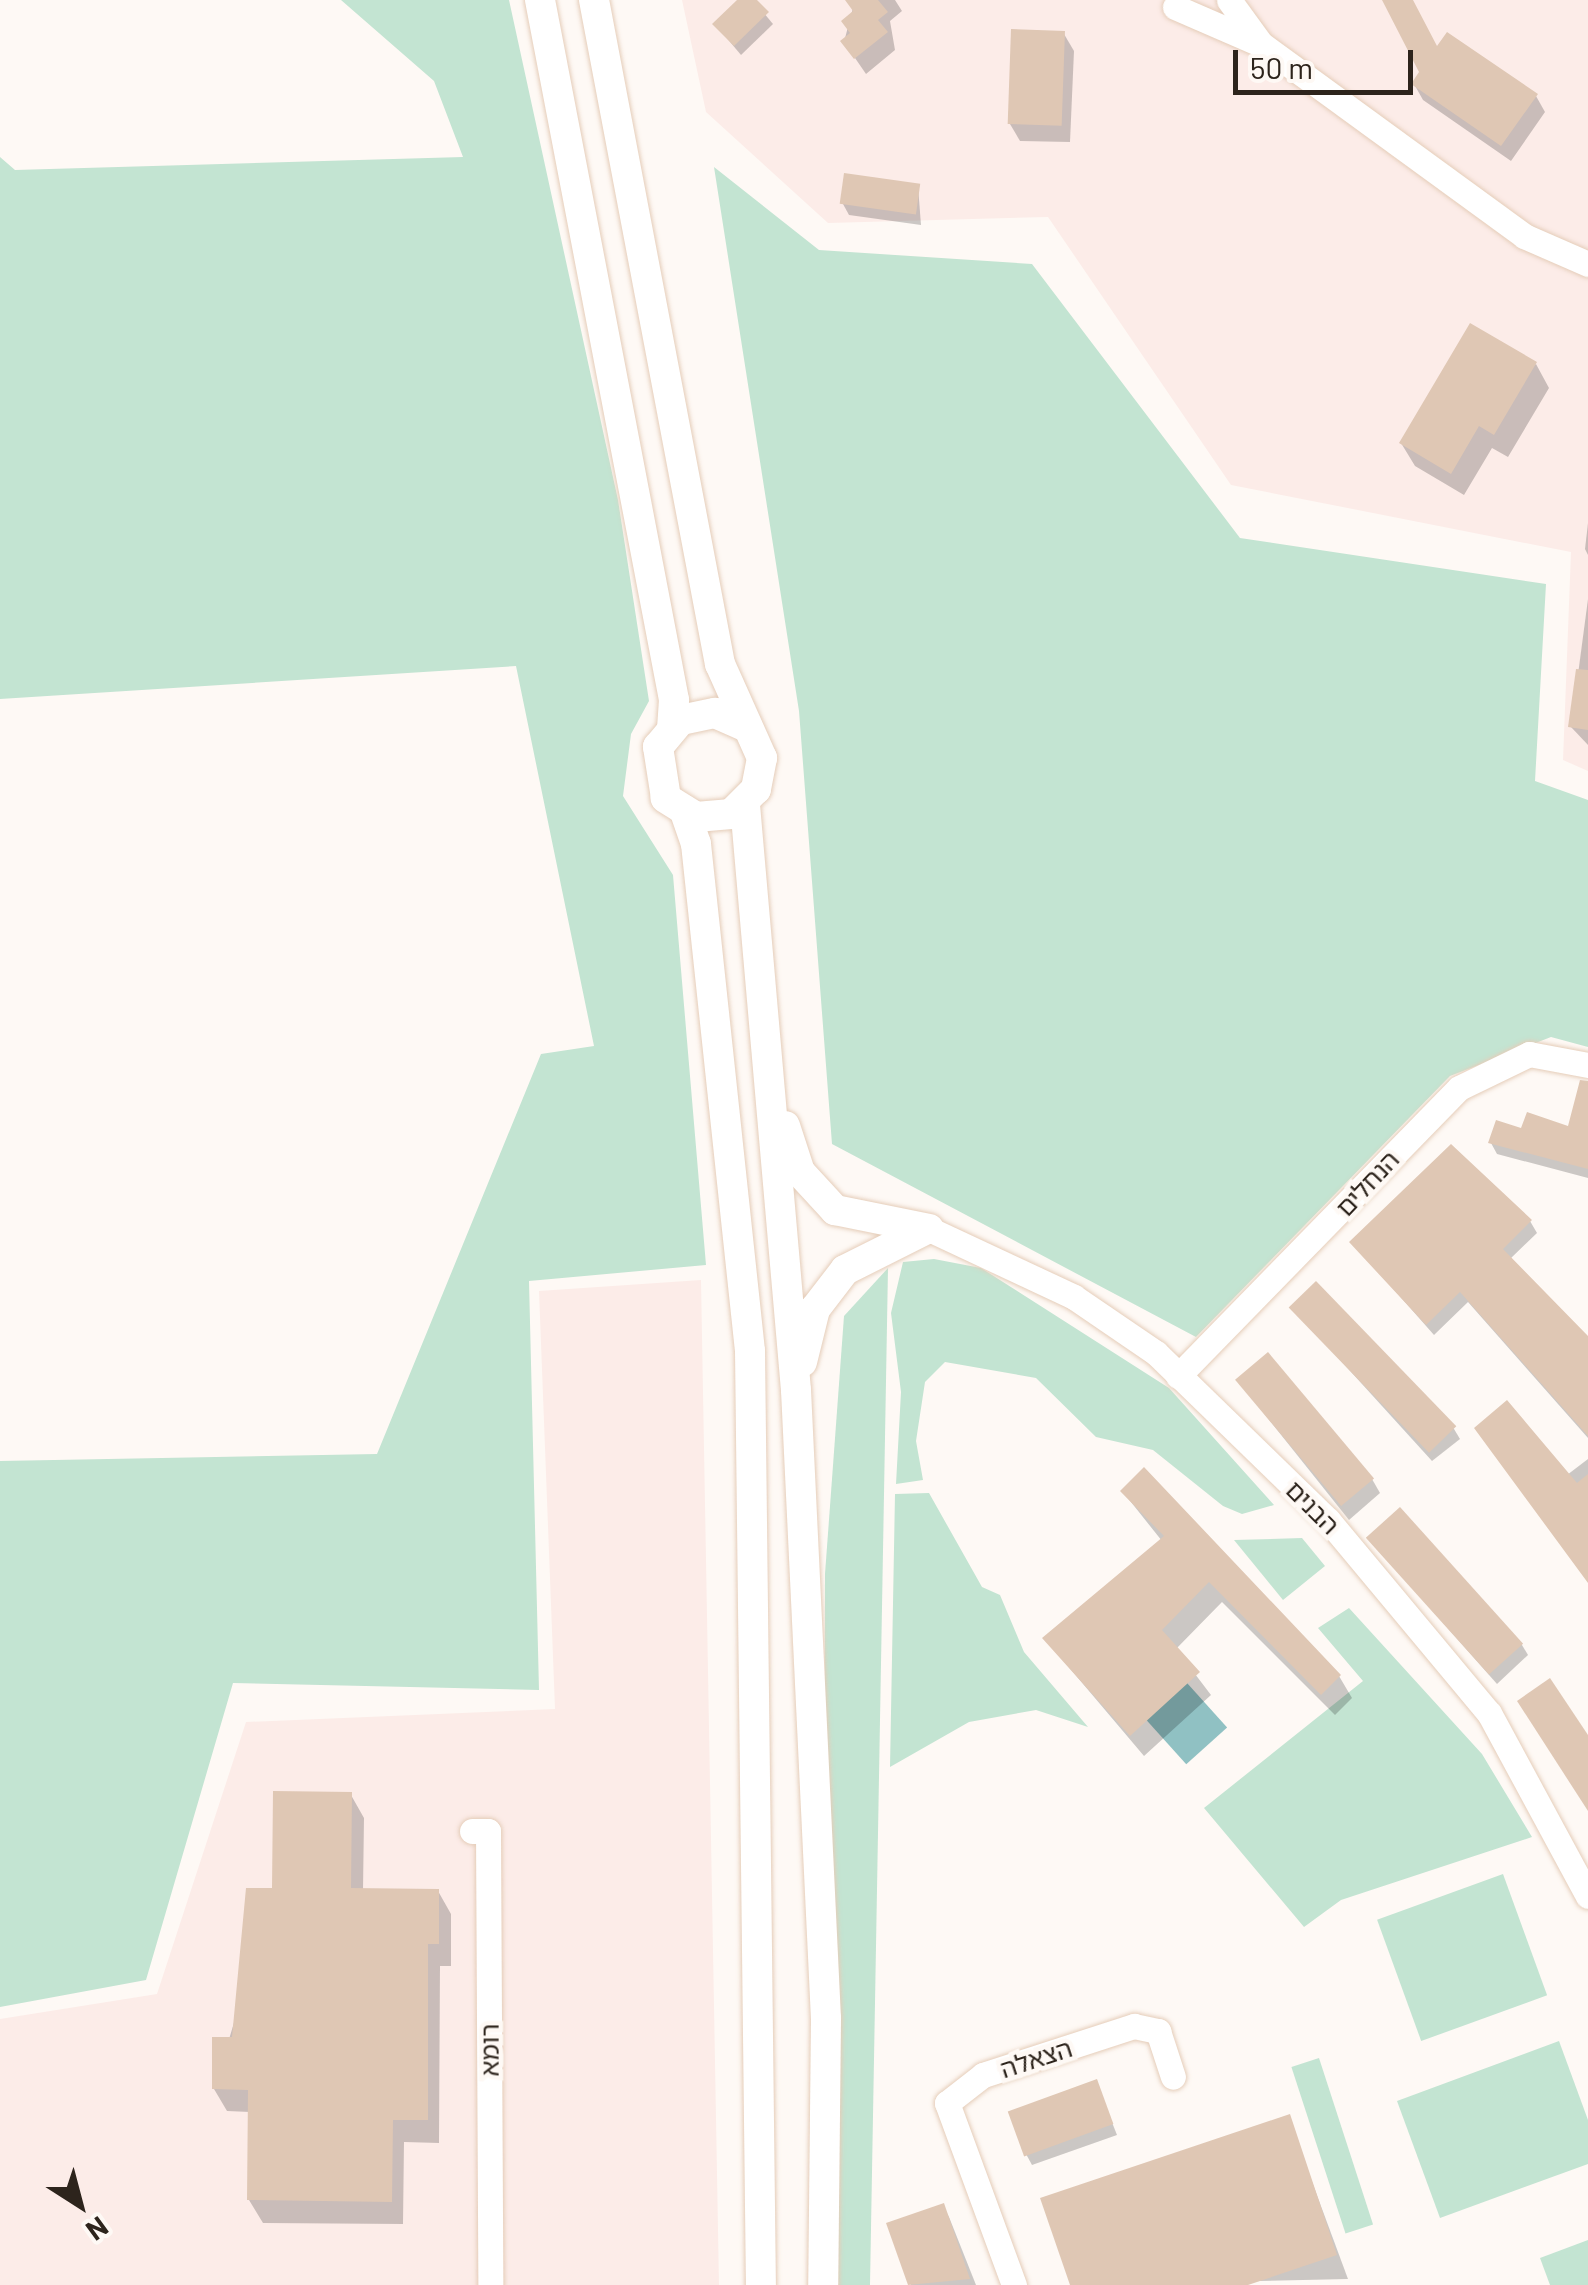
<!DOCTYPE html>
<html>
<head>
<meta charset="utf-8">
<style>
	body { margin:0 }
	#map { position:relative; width:1588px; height:2285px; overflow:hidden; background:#fef9f5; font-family:Barlow,"Noto Sans Hebrew",sans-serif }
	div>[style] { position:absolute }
	.industrial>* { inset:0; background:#fcece8 }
	.green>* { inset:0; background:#c3e4d2; transform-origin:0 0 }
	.water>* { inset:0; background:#90c1c3; transform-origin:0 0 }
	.shadow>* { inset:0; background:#0003 }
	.building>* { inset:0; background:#dfc7b4; transform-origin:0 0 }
	.roads { filter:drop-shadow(0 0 2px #e5cdb9) drop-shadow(0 0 2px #e5cdb9) }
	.minor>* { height:25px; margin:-12.5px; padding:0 12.5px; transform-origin:12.5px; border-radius:12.5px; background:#fff }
	.major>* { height:30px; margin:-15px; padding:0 15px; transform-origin:15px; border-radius:15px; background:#fff }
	span { translate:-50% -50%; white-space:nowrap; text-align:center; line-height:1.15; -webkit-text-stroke:9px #fef9f5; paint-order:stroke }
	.street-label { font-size:25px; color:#2d241c }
	.north { position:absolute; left:30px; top:2155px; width:100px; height:100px; -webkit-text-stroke:8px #fef9f5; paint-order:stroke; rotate:144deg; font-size:28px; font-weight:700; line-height:40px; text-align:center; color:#2d241c }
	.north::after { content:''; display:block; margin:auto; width:35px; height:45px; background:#2d241c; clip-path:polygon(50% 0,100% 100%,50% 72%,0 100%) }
	.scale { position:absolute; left:1233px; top:50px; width:180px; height:45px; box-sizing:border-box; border:5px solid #2d241c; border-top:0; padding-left:12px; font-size:30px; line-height:35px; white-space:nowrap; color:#2d241c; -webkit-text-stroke:8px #fef9f5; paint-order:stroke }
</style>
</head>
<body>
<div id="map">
	<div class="industrial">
		<i style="clip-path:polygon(682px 0,1588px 0,1588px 771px,1563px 760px,1571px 552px,1231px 485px,1048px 217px,828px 223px,706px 112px)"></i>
		<i style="clip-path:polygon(701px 1280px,719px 2285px,0 2285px,0 2019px,157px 1994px,246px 1722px,555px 1709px,539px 1291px)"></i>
	</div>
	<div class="green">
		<i style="clip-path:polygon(341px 0,509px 0,618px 500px,649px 701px,631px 734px,623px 796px,673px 875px,706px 1265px,529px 1281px,539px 1690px,233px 1683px,146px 1980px,0 2007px,0 1461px,377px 1454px,541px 1054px,594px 1046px,516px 666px,0 699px,0 157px,15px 170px,463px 157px,434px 81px)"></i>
		<i style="clip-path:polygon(714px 167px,819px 250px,1032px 264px,1240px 538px,1546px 584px,1535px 781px,1588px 800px,1588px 1047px,1551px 1037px,1450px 1076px,1196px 1337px,832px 1144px,799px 711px)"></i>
		<i style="clip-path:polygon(934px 1259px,981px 1268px,1169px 1388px,1274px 1505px,1242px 1514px,1223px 1506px,1153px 1450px,1096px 1437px,1036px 1378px,945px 1362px,925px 1382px,916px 1441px,923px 1480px,896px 1484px,901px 1392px,891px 1313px,903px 1262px)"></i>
		<i style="clip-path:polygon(888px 1268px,870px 2285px,823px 2285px,825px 1574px,844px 1316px)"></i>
		<i style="clip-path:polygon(929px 1493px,982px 1587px,1000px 1595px,1024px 1652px,1088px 1727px,1036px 1710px,969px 1722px,890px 1767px,895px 1494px)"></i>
		<i style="clip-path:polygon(1302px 1538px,1325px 1566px,1283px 1600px,1234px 1540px)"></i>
		<i style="clip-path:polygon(1349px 1608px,1482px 1754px,1532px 1837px,1341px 1900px,1304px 1927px,1204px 1808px,1363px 1681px,1318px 1628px)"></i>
		<i style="left:1503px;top:1874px;width:129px;height:134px;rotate:70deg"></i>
		<i style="clip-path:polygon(1559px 2041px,1588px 2120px,1588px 2164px,1440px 2218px,1397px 2101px)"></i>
		<i style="left:1319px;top:2058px;width:175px;height:29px;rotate:72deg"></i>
		<i style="clip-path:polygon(1588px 2240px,1588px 2285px,1550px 2285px,1540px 2258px)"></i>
	</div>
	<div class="water">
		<i style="left:1106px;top:1593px;width:181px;height:55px;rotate:48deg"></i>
	</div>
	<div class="shadow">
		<i style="clip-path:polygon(741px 0,753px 0,773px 24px,741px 55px,715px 24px)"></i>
		<i style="clip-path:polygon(855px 0,895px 0,902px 11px,890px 21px,895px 50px,866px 74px,844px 42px)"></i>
		<i style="clip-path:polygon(1384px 0,1411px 0,1437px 50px,1536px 96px,1545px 112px,1511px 161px,1423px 100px,1414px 84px,1422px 73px)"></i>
		<i style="clip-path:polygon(1064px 34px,1074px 51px,1070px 142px,1020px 141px,1010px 124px)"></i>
		<i style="clip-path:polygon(918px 186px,921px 225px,849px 215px,843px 204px)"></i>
		<i style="clip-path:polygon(1536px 364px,1549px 388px,1508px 457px,1492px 448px,1464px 495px,1415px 466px,1401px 443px)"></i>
		<i style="clip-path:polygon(1588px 523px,1588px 555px,1585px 549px)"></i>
		<i style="clip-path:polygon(1588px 599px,1588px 745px,1571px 727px)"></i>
		<i style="clip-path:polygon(1588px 1098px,1588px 1178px,1497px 1154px,1491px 1143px,1570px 1129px)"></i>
		<i style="clip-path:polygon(1530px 1221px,1537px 1233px,1510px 1259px,1588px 1346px,1588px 1438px,1468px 1302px,1434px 1335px,1352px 1242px)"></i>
		<i style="clip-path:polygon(1292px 1307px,1454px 1429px,1460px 1439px,1432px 1461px)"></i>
		<i style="clip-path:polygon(1239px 1382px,1372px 1479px,1380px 1493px,1349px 1520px)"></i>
		<i style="clip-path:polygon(1588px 1459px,1588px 1581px,1567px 1475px)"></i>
		<i style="clip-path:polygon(1123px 1492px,1339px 1676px,1352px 1698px,1335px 1715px,1222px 1602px,1176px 1649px,1211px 1695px,1144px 1756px,1045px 1639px,1162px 1541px)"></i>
		<i style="clip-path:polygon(1370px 1540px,1522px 1645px,1528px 1655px,1497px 1684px)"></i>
		<i style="clip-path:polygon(351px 1795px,364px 1818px,363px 1891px,438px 1891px,451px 1914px,451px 1966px,440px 1966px,439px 2143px,404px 2142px,403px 2224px,263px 2223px,249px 2200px,250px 2112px,227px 2111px,214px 2089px,274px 1890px)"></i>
		<i style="clip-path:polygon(1096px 2082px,1117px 2135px,1032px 2165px,1026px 2154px)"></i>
		<i style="clip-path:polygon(1288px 2117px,1348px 2279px,1073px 2285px)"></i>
		<i style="clip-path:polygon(943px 2206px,949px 2217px,976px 2285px,911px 2285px,890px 2224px)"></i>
	</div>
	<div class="building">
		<i style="clip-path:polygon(737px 0,757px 0,769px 12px,734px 46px,712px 24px)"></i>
		<i style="clip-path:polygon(845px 0,878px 0,888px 12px,878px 20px,888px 32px,854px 59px,840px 41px,850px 33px,841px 21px,853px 11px)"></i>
		<i style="clip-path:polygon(1382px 0,1413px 0,1437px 46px,1447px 32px,1538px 94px,1501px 146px,1411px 84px,1419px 72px)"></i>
		<i style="left:1011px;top:29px;width:54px;height:95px;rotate:2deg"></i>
		<i style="left:844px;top:173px;width:77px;height:31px;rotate:8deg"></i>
		<i style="clip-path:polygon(1470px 323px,1537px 362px,1494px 435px,1479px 426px,1451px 474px,1399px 443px)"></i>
		<i style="clip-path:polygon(1576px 669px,1588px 670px,1588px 730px,1568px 727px)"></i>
		<i style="clip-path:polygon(1580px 1080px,1588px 1081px,1588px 1169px,1488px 1143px,1496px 1120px,1521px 1128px,1527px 1112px,1568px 1126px)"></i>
		<i style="clip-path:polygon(1451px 1144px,1532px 1220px,1503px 1249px,1588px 1336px,1588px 1436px,1460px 1292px,1426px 1325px,1349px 1242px)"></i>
		<i style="left:1316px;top:1281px;width:202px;height:38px;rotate:46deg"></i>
		<i style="left:1268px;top:1352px;width:165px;height:43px;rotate:50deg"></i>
		<i style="clip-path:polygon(1507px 1400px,1577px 1483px,1588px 1474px,1588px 1583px,1474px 1428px)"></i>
		<i style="clip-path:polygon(1144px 1467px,1341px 1675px,1321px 1695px,1209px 1582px,1162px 1630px,1200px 1672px,1130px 1736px,1042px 1638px,1164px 1536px,1120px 1491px)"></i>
		<i style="left:1400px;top:1507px;width:184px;height:46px;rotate:48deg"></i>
		<i style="clip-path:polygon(1550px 1678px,1588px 1735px,1588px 1811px,1517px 1701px)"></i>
		<i style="clip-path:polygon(273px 1791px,352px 1792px,351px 1888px,439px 1889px,439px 1944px,428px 1944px,428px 2120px,393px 2120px,392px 2202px,247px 2200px,248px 2090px,212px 2089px,212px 2037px,232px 2037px,246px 1888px,272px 1888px)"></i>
		<i style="left:1097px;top:2079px;width:48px;height:95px;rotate:70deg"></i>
		<i style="clip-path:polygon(1290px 2114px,1337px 2255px,1248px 2285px,1070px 2285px,1040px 2198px)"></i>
		<i style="clip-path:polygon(944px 2203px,970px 2279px,908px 2285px,886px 2223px)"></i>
	</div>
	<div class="roads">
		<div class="minor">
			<i style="left:1229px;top:0;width:54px;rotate:54deg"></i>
			<i style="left:1261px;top:44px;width:326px;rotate:36.1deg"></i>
			<i style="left:1524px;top:236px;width:70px;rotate:23.6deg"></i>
			<i style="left:1175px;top:7px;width:88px;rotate:23.4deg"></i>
			<i style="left:929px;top:1229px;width:160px;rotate:25.1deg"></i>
			<i style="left:1074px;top:1297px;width:99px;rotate:34.3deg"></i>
			<i style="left:1156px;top:1353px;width:240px;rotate:44.2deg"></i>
			<i style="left:1328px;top:1520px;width:251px;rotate:50.2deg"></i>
			<i style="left:1489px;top:1713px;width:208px;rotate:61.6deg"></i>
			<i style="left:1178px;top:1376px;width:402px;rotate:-45.7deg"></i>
			<i style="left:1459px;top:1088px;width:78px;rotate:-25.9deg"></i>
			<i style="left:1529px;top:1054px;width:60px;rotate:10.6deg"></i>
			<i style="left:472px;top:1831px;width:16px"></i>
			<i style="left:488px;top:1831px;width:454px;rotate:89.7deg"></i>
			<i style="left:1014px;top:2285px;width:194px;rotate:-110.2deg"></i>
			<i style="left:947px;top:2103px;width:46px;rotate:-37.9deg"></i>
			<i style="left:983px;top:2075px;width:159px;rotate:-18deg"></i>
			<i style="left:1134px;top:2026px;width:25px;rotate:12deg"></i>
			<i style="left:1158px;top:2031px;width:48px;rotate:71.9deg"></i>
		</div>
		<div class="major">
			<i style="left:540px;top:0;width:713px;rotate:79.16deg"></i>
			<i style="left:674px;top:700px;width:28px;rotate:94deg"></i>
			<i style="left:594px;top:0;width:676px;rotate:79.26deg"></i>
			<i style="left:720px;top:664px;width:103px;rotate:65.9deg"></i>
			<i style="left:762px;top:758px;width:32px;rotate:101deg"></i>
			<i style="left:756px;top:789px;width:35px;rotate:135deg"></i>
			<i style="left:731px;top:814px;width:35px;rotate:175deg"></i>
			<i style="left:696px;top:817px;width:36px;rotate:-148deg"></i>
			<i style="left:666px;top:798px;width:52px;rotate:-98.9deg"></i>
			<i style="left:658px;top:747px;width:35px;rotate:-50deg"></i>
			<i style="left:681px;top:720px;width:35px;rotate:-12deg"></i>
			<i style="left:715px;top:713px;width:36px;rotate:24deg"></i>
			<i style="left:745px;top:805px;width:587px;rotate:85.02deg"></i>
			<i style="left:796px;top:1390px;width:629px;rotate:87.27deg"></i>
			<i style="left:826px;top:2018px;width:267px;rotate:90.6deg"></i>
			<i style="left:685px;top:812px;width:34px;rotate:71deg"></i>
			<i style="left:696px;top:844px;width:510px;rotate:83.92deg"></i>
			<i style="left:750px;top:1351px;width:934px;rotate:89.33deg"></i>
			<i style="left:785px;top:1126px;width:48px;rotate:71.9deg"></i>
			<i style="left:800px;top:1172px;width:52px;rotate:47.4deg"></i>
			<i style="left:835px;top:1210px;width:96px;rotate:11.4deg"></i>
			<i style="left:802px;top:1362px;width:55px;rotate:-76.2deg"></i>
			<i style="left:815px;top:1309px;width:49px;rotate:-52.4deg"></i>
			<i style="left:845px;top:1270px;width:89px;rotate:-26.6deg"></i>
		</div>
	</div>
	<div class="street-label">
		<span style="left:1367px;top:1183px;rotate:-47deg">הנחלים</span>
		<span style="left:1313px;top:1507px;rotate:45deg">הבנים</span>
		<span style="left:489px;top:2050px;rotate:-90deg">רומא</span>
		<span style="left:1036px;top:2058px;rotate:-18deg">הצאלה</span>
	</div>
	<div class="north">N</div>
	<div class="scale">50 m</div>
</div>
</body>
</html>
